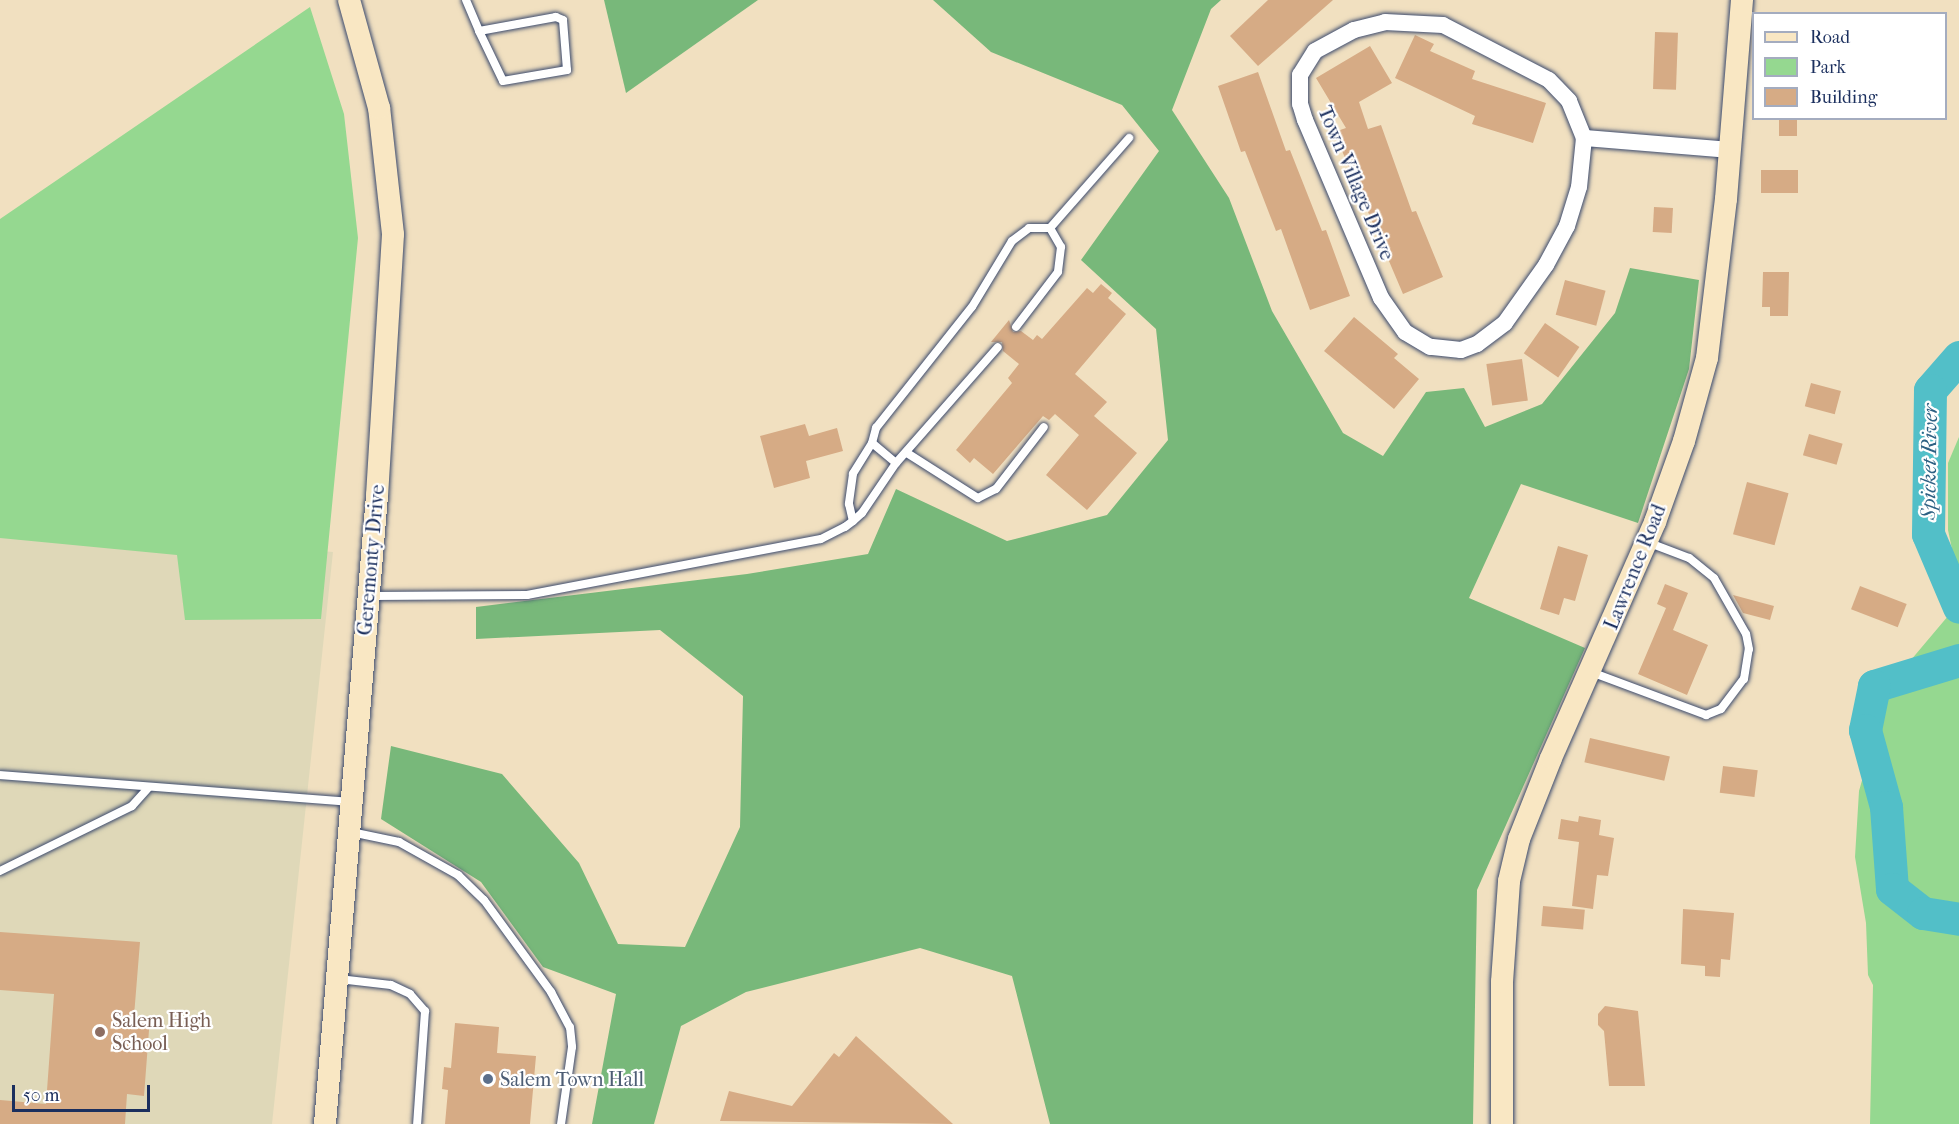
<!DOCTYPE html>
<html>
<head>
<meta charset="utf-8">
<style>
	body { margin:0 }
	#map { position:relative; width:1959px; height:1124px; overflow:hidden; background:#f1e0c0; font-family:"IM FELL French Canon",serif }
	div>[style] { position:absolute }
	.built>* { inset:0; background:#dfd8b8 }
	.green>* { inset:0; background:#95d890 }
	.forest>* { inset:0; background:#78b87a }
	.river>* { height:33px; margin:-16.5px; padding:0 16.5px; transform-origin:16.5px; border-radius:16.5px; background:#52bfc8 }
	.building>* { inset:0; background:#d6ab85; transform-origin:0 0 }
	.roads { filter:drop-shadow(0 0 2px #3b4a6d) drop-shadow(0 0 2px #3b4a6d) }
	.lane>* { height:8px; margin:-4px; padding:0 4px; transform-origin:4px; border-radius:4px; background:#fff }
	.street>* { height:16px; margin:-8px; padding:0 8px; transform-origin:8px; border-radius:8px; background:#fff }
	.secondary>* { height:22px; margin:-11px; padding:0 11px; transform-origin:11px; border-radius:11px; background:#f9e7c3 }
	.dots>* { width:16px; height:16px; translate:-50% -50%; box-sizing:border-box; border:3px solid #fff; border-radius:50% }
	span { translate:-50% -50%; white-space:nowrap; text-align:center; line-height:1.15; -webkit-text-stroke:4.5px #fff; paint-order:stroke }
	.street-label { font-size:20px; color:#1b2f5e }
	.education-label { font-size:20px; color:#785e54 }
	.left { translate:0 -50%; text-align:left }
	.service-label { font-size:20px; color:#4e5e75 }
	.water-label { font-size:21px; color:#2e6183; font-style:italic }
	.legend { position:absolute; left:1752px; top:12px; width:195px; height:108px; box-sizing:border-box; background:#fff; border:2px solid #a4acbf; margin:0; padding:8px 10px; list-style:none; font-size:18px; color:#1b2f5e }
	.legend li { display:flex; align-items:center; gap:12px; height:30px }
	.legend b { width:30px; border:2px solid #a4acbf }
	.scale { position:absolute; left:12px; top:1085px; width:138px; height:27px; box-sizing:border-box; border:3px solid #1b2f5e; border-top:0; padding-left:8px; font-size:18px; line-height:21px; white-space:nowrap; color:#1b2f5e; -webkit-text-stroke:4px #fff; paint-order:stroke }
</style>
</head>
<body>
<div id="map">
	<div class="built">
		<i style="clip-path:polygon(0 524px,333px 552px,272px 1124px,0 1124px)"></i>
	</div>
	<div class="green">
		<i style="clip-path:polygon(310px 7px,344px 114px,358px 238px,321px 619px,185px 620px,177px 555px,0 538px,0 219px)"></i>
		<i style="clip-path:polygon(1959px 437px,1959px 583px,1948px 530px,1948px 463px)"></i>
		<i style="clip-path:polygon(1959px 603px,1959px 1124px,1870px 1124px,1873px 985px,1868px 975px,1866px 923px,1855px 857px,1859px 791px,1889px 686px)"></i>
	</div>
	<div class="forest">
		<i style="clip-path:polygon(604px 0,758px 0,626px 93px)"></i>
		<i style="clip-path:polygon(933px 0,1221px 0,1211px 9px,1172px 110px,1229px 198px,1272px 311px,1343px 433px,1383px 456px,1426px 392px,1464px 388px,1485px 427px,1542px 404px,1615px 313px,1630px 268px,1699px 280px,1689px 369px,1638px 523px,1521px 484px,1469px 598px,1585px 648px,1477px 890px,1473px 1124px,1050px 1124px,1012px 976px,920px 948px,746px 992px,681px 1026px,654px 1124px,592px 1124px,616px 994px,543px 967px,481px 882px,381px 819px,391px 746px,502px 774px,579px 863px,618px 944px,685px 947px,740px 827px,743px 696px,660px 630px,476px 639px,476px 607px,747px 574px,868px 554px,896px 489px,1007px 541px,1107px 515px,1168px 440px,1156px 329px,1081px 260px,1159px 151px,1122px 105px,991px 52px)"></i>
	</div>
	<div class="river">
		<i style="left:1959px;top:357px;width:44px;rotate:131.3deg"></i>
		<i style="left:1930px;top:390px;width:144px;rotate:90.8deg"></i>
		<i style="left:1928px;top:534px;width:79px;rotate:67deg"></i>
		<i style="left:1959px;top:660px;width:89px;rotate:163deg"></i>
		<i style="left:1874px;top:686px;width:45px;rotate:101.6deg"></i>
		<i style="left:1865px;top:730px;width:80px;rotate:74.7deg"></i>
		<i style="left:1886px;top:807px;width:82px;rotate:85.8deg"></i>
		<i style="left:1892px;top:889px;width:39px;rotate:38deg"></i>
		<i style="left:1923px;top:913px;width:36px;rotate:9deg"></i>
	</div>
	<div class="building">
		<i style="clip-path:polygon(1268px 0,1333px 0,1258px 66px,1230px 36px)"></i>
		<i style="left:1655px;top:32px;width:23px;height:57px;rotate:2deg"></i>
		<i style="clip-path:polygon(1415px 35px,1434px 44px,1430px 51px,1475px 71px,1472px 79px,1546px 103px,1533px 143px,1472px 124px,1475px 116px,1395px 78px)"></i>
		<i style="clip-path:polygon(1370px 46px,1392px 83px,1359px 102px,1368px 129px,1381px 125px,1412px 212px,1416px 211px,1443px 277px,1403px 294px,1334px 132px,1346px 128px,1316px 78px)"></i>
		<i style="clip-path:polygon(1258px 72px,1286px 151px,1290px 150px,1322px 231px,1326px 230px,1350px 296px,1310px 310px,1281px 229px,1276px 231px,1245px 151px,1241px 152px,1218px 86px)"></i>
		<i style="left:1779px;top:118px;width:18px;height:18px"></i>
		<i style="left:1761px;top:170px;width:37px;height:23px"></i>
		<i style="left:1654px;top:207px;width:19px;height:25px;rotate:3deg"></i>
		<i style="clip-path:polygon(1763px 272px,1789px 272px,1788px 316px,1770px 316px,1770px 307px,1762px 307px)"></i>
		<i style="left:1565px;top:280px;width:42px;height:36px;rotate:15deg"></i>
		<i style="clip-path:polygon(1101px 284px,1112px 293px,1108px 298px,1126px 314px,1075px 374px,1107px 402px,1094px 416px,1137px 453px,1087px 510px,1046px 475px,1079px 435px,1055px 414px,1049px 420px,1043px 416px,993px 474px,974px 458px,970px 463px,956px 450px,1012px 383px,1008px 378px,1019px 364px,1003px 351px,1002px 342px,991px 342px,1009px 320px,1013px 332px,1021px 331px,1033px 340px,1037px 335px,1042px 339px,1087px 288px,1093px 293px)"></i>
		<i style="clip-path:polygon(1354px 317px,1398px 354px,1394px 358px,1419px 379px,1394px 409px,1324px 351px)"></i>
		<i style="left:1545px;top:323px;width:42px;height:37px;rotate:35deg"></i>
		<i style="left:1522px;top:359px;width:42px;height:36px;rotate:82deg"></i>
		<i style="left:1811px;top:383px;width:31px;height:24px;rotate:15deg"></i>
		<i style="clip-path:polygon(805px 424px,809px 436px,837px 428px,843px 451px,806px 461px,810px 478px,774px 488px,760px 436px)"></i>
		<i style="left:1809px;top:434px;width:35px;height:22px;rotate:16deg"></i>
		<i style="left:1747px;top:482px;width:43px;height:54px;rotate:15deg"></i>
		<i style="clip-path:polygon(1558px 546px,1588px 555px,1575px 601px,1564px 598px,1559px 615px,1540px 609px)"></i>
		<i style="clip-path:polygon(1665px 584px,1688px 593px,1673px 630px,1708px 645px,1687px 695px,1638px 674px,1666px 608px,1657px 604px)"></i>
		<i style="left:1860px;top:586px;width:50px;height:25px;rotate:21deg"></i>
		<i style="clip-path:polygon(1733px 595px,1774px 606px,1770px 620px,1743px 613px)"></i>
		<i style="left:1590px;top:738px;width:82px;height:25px;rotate:13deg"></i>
		<i style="left:1723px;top:766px;width:35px;height:27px;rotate:7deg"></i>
		<i style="clip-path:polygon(1579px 816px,1601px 820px,1599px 835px,1614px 838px,1608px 876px,1597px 875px,1593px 909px,1572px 906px,1579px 842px,1558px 839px,1561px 819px,1578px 822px)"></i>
		<i style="left:1543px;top:906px;width:42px;height:20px;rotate:5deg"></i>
		<i style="clip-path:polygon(1683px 909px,1734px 913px,1730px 960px,1721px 959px,1720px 977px,1705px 976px,1705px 966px,1681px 964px)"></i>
		<i style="clip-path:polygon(0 932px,140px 942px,134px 1016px,150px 1017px,144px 1096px,127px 1094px,125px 1124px,0 1124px,0 1100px,46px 1104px,54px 994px,0 990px)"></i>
		<i style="clip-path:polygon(1605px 1006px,1638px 1011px,1645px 1086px,1609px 1086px,1604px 1031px,1598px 1025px,1598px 1014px)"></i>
		<i style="clip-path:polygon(455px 1023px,499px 1027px,497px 1053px,536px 1056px,530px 1124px,445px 1124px,448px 1090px,442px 1089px,444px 1067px,451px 1068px)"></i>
		<i style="clip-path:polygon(856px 1036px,953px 1124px,720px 1121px,729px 1091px,792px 1106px,834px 1053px,839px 1057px)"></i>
	</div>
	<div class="roads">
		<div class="lane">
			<i style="left:466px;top:0;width:34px;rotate:67deg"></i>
			<i style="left:479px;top:31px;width:55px;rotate:64.4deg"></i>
			<i style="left:503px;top:81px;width:65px;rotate:-9.8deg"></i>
			<i style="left:567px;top:70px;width:50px;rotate:-94.6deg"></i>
			<i style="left:563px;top:20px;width:8px;rotate:-157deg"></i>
			<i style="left:556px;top:17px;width:78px;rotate:169.7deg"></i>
			<i style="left:1050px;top:228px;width:120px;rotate:-48.7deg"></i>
			<i style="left:872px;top:443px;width:16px;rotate:-75deg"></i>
			<i style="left:876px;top:428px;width:154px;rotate:-51.6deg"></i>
			<i style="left:972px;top:307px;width:77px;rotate:-58.8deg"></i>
			<i style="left:1012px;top:241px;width:21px;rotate:-37deg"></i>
			<i style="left:1029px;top:228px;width:21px"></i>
			<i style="left:1050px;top:228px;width:22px;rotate:60deg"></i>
			<i style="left:1061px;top:247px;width:25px;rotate:97deg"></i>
			<i style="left:1058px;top:272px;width:69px;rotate:127.4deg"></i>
			<i style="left:907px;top:453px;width:84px;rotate:32.4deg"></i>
			<i style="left:978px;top:498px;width:20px;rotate:-27deg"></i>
			<i style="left:996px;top:489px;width:78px;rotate:-52.3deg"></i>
			<i style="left:896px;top:463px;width:154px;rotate:-48.7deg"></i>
			<i style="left:371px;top:596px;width:156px;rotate:-0.4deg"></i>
			<i style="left:527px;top:595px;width:299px;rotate:-10.8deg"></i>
			<i style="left:821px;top:539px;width:27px;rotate:-27deg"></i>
			<i style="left:845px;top:527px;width:10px;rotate:-37deg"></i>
			<i style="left:853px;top:521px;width:12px;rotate:-42deg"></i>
			<i style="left:862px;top:513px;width:60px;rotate:-55.8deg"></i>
			<i style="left:896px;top:463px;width:31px;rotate:-140deg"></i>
			<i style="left:872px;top:443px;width:36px;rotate:122deg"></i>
			<i style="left:853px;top:474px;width:30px;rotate:98deg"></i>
			<i style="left:849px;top:504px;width:17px;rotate:77deg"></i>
			<i style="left:1591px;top:672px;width:123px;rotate:20.5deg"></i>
			<i style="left:1706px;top:715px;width:16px;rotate:-22deg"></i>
			<i style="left:1721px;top:709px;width:38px;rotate:-53deg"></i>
			<i style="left:1744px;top:679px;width:30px;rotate:-81deg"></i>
			<i style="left:1749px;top:649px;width:15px;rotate:-101deg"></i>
			<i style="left:1746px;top:634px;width:64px;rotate:-119.7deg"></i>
			<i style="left:1714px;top:578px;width:32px;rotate:-141deg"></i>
			<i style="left:1689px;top:558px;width:45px;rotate:-159.1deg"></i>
			<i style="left:0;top:775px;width:352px;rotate:4.4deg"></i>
			<i style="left:351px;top:832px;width:49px;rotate:11.8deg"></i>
			<i style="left:399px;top:842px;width:68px;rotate:29.2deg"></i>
			<i style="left:458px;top:875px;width:36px;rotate:44deg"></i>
			<i style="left:484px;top:900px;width:114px;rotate:53.9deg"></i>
			<i style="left:551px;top:992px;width:40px;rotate:62deg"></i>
			<i style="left:570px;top:1027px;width:20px;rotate:84deg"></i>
			<i style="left:572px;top:1047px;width:78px;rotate:98.1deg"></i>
			<i style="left:0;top:871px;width:147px;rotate:-26.2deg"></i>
			<i style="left:132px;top:806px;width:25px;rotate:-48deg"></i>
			<i style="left:339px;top:979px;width:52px;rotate:6.6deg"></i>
			<i style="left:391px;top:985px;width:21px;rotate:25deg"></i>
			<i style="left:410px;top:994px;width:23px;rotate:49deg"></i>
			<i style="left:425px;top:1011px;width:113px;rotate:94deg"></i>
		</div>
		<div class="street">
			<i style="left:1584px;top:138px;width:49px;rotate:95.8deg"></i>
			<i style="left:1579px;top:187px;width:41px;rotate:107.1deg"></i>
			<i style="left:1567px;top:226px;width:44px;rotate:118.3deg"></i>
			<i style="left:1546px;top:265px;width:71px;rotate:125.3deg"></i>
			<i style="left:1505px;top:323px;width:35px;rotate:143deg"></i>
			<i style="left:1477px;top:344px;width:17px;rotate:159deg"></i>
			<i style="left:1461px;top:350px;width:31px;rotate:-174deg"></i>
			<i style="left:1430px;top:347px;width:29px;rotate:-149deg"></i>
			<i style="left:1405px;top:332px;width:42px;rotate:-125.2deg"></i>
			<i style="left:1381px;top:298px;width:194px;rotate:-113.1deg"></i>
			<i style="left:1305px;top:120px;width:17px;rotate:-107deg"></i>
			<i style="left:1300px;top:104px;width:29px;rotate:-90deg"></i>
			<i style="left:1300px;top:75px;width:28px;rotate:-58deg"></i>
			<i style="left:1315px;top:51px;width:44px;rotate:-28.3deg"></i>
			<i style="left:1354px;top:30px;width:32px;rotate:-14deg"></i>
			<i style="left:1385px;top:22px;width:58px;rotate:3deg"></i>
			<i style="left:1443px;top:25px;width:119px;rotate:27.4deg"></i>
			<i style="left:1549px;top:80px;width:29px;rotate:46deg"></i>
			<i style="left:1569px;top:101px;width:40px;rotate:68deg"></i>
			<i style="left:1584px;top:138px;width:145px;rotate:4.7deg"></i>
		</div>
		<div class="secondary">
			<i style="left:325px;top:1124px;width:630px;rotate:-85.27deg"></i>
			<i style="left:377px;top:496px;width:262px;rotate:-86.5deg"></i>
			<i style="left:393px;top:234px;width:127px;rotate:-96.3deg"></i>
			<i style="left:379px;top:108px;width:112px;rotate:-105.5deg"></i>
			<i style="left:1502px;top:1124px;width:142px;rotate:-90deg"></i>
			<i style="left:1502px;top:982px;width:101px;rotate:-86deg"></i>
			<i style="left:1509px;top:881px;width:43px;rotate:-76.6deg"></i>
			<i style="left:1519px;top:839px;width:87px;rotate:-68.4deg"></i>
			<i style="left:1551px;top:758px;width:258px;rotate:-66.2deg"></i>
			<i style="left:1655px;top:522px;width:86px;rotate:-70.3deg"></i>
			<i style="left:1684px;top:441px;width:86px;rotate:-74.5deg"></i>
			<i style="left:1707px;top:358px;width:160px;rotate:-83.2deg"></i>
			<i style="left:1726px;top:199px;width:200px;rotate:-85.4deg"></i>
		</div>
	</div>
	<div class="dots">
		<i style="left:100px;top:1032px;background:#8d6e63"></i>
		<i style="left:488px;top:1079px;background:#5c6f8a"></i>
	</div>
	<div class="street-label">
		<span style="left:1356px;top:183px;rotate:67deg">Town Village Drive</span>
		<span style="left:371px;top:560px;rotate:-85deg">Geremonty Drive</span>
		<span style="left:1635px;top:567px;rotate:-68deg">Lawrence Road</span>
	</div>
	<div class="education-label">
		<span class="left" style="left:112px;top:1032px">Salem High<br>School</span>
	</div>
	<div class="service-label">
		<span class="left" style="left:500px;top:1079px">Salem Town Hall</span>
	</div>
	<div class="water-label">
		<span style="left:1929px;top:462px;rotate:-89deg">Spicket River</span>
	</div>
	<ul class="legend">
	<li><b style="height:8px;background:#f9e7c3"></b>Road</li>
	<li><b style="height:16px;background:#95d890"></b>Park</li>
	<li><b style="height:16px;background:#d6ab85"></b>Building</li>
	</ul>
	<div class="scale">50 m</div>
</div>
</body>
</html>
